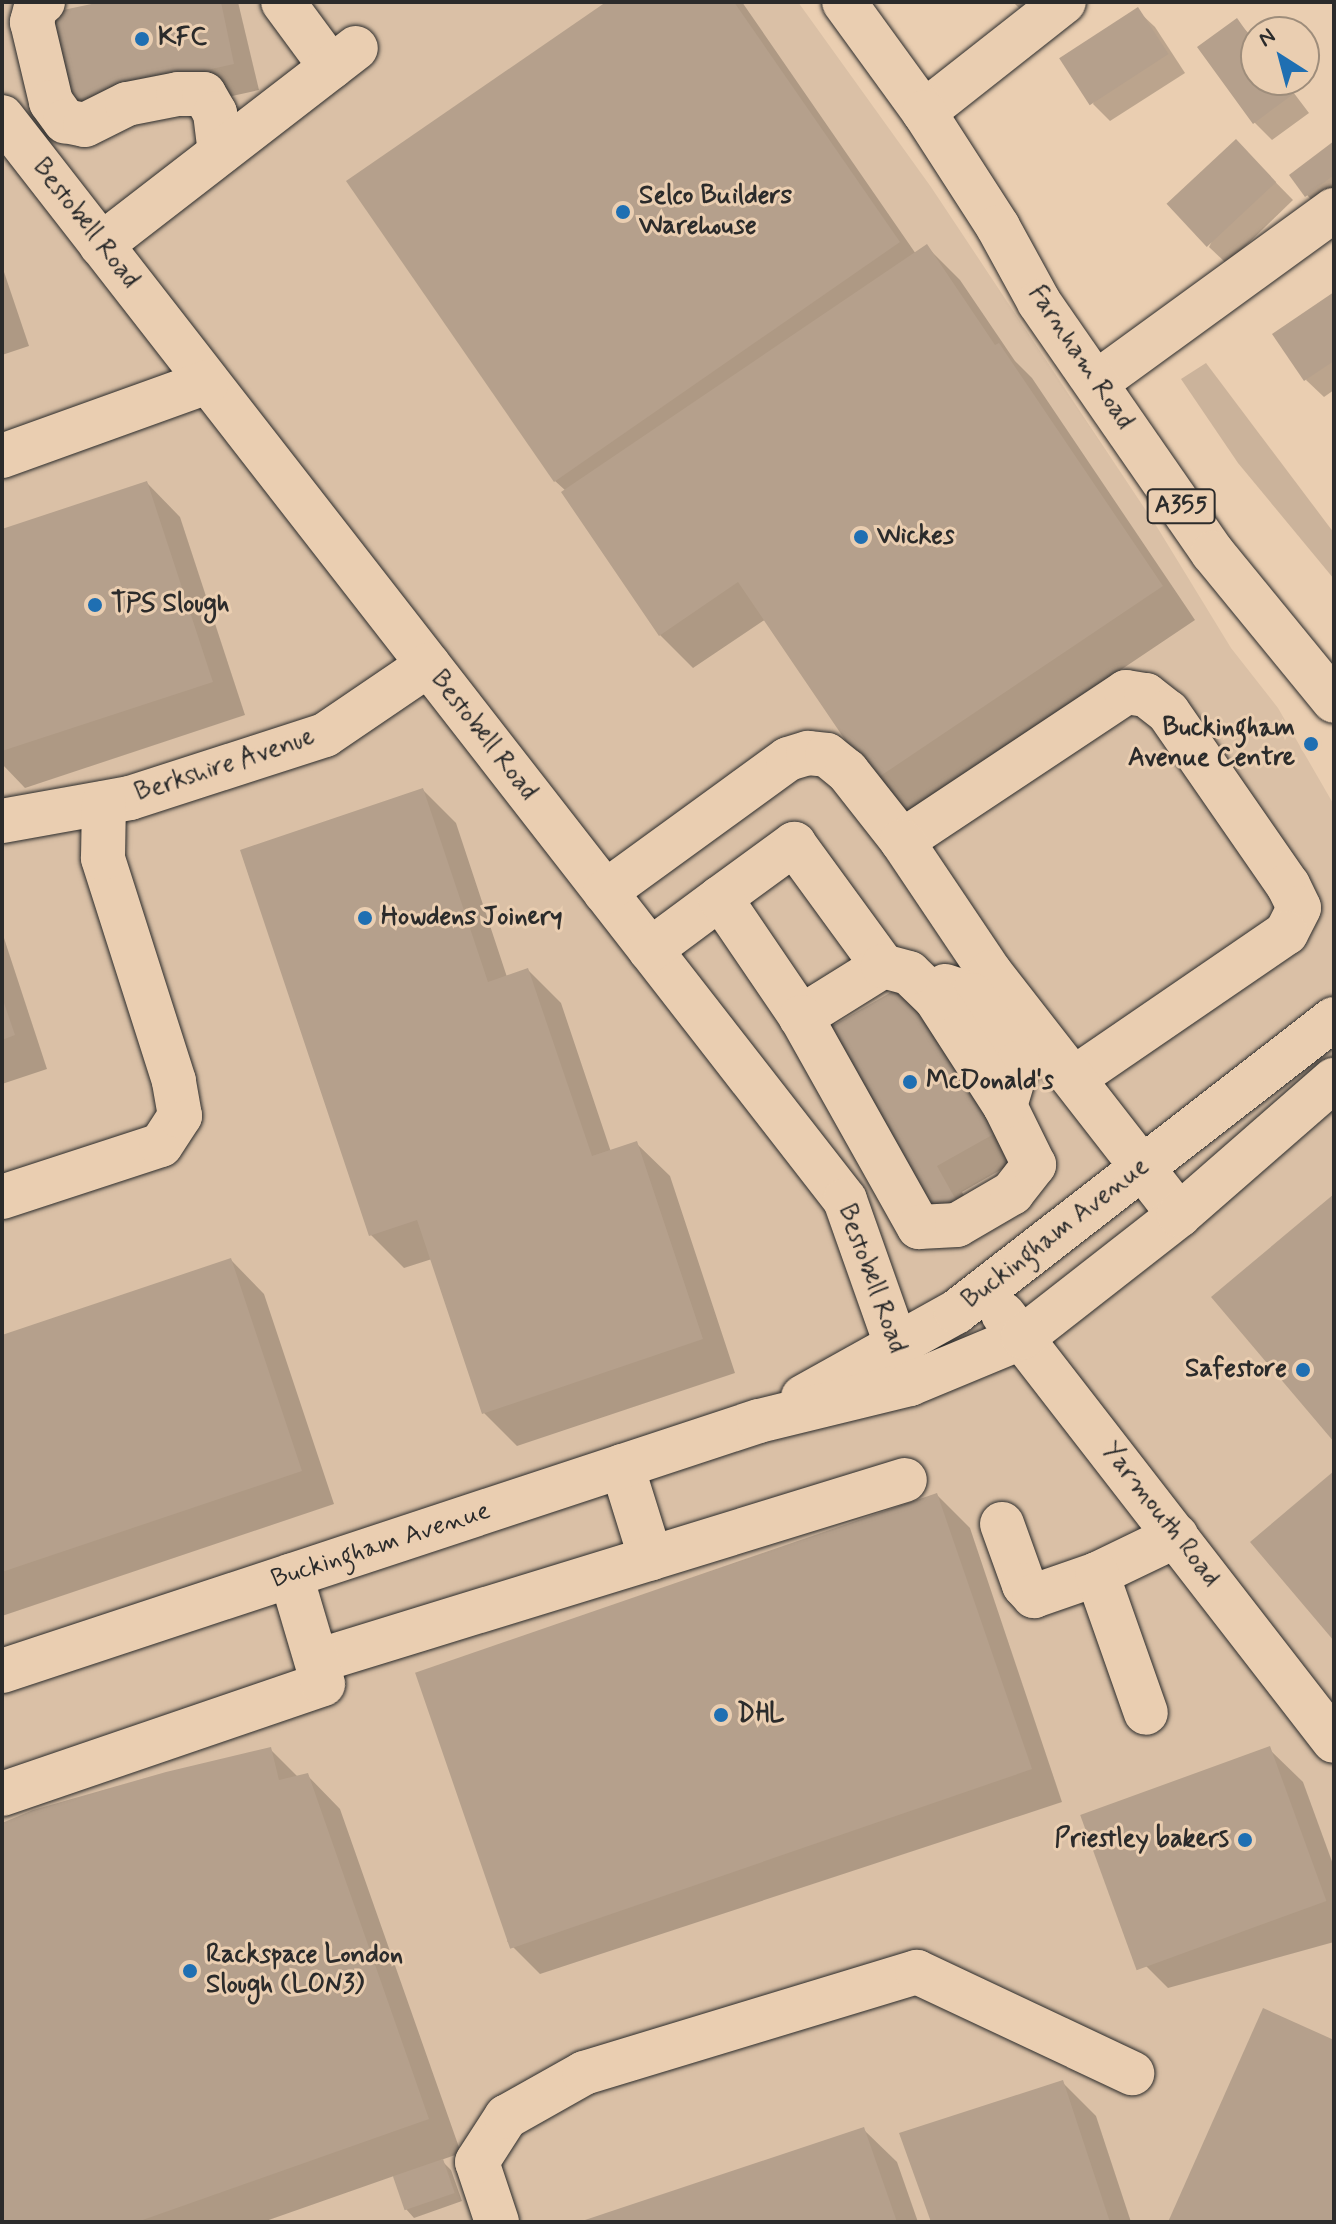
<!DOCTYPE html>
<html>
<head>
<meta charset="utf-8">
<style>
	body { margin:0 }
	#map { position:relative; width:1336px; height:2224px; overflow:hidden; background:#eaceb1; font-family:Mynerve,sans-serif }
	div>[style] { position:absolute }
	.built>* { inset:0; background:#dac0a6 }
	.green>* { inset:0; background:#cbb39b }
	.shadow>* { inset:0; background:#0003 }
	.building>* { inset:0; background:#b5a08c; transform-origin:0 0 }
	.roads { filter:drop-shadow(0 0 2px #2b2b2b) drop-shadow(0 0 2px #2b2b2b) }
	.minor>* { height:44px; margin:-22px; padding:0 22px; transform-origin:22px; border-radius:22px; background:#eaceb1 }
	.major>* { height:44px; margin:-22px; padding:0 22px; transform-origin:22px; border-radius:22px; background:#eaceb1 }
	.dots>* { width:22px; height:22px; translate:-50% -50%; box-sizing:border-box; border:4px solid #eaceb1; border-radius:50% }
	span { translate:-50% -50%; white-space:nowrap; text-align:center; line-height:1.15; -webkit-text-stroke:6px #eaceb1; paint-order:stroke }
	.shield-label span { padding:2px 6px; background:#eaceb1; border:2px solid; border-radius:6px; -webkit-text-stroke-width:0 }
	.shield-label { font-size:24px; color:#2b2b2b; font-weight:700 }
	.poi-label { font-size:26px; color:#2b2b2b; font-weight:700 }
	.left { translate:0 -50%; text-align:left }
	.right { translate:-100% -50%; text-align:right }
	.street-label { font-size:26px; color:#2b2b2b }
	.frame { position:absolute; inset:0; border:4px solid #2b2b2b; pointer-events:none }
	.north { position:absolute; left:1240px; top:16px; width:80px; height:80px; box-sizing:border-box; background:#eaceb1; border:2px solid #9e8d7b; border-radius:50%; rotate:324deg; font-size:22px; font-weight:700; line-height:32px; text-align:center; color:#2b2b2b }
	.north::after { content:''; display:block; margin:auto; width:28px; height:36px; background:#1f6fb2; clip-path:polygon(50% 0,100% 100%,50% 72%,0 100%) }
</style>
</head>
<body>
<div id="map">
	<div class="built">
		<i style="clip-path:polygon(2px 2px,798px 2px,931px 187px,1157px 527px,1231px 648px,1278px 708px,1334px 805px,1334px 2222px,2px 2222px)"></i>
	</div>
	<div class="green">
		<i style="clip-path:polygon(1206px 363px,1334px 533px,1334px 579px,1238px 463px,1181px 379px)"></i>
	</div>
	<div class="shadow">
		<i style="clip-path:polygon(110px 2px,238px 2px,259px 90px,96px 126px,70px 100px)"></i>
		<i style="clip-path:polygon(610px 2px,742px 2px,916px 254px,927px 247px,960px 280px,1015px 361px,1032px 378px,1195px 620px,908px 813px,875px 780px,766px 619px,693px 668px,660px 635px,566px 491px,555px 481px)"></i>
		<i style="clip-path:polygon(1013px 2px,1032px 2px,1022px 11px)"></i>
		<i style="clip-path:polygon(1137px 10px,1155px 27px,1185px 73px,1110px 121px,1093px 104px)"></i>
		<i style="clip-path:polygon(1236px 20px,1256px 41px,1256px 80px,1284px 80px,1309px 113px,1272px 140px,1254px 122px)"></i>
		<i style="clip-path:polygon(1334px 143px,1334px 205px,1324px 213px,1307px 195px)"></i>
		<i style="clip-path:polygon(1253px 159px,1293px 200px,1227px 264px,1209px 247px)"></i>
		<i style="clip-path:polygon(2px 266px,29px 346px,2px 355px)"></i>
		<i style="clip-path:polygon(1334px 294px,1334px 390px,1324px 397px,1306px 380px)"></i>
		<i style="clip-path:polygon(147px 483px,180px 517px,245px 715px,25px 788px,2px 764px,2px 531px)"></i>
		<i style="clip-path:polygon(423px 790px,456px 823px,507px 977px,528px 970px,561px 1003px,611px 1152px,636px 1143px,670px 1176px,735px 1373px,517px 1446px,484px 1413px,432px 1259px,404px 1268px,371px 1235px)"></i>
		<i style="clip-path:polygon(2px 932px,47px 1069px,2px 1084px)"></i>
		<i style="clip-path:polygon(914px 981px,1025px 1156px,962px 1192px,981px 1226px,928px 1216px)"></i>
		<i style="clip-path:polygon(231px 1260px,264px 1294px,334px 1504px,2px 1616px,2px 1337px)"></i>
		<i style="clip-path:polygon(937px 1495px,970px 1528px,1062px 1802px,540px 1974px,507px 1941px)"></i>
		<i style="clip-path:polygon(270px 1749px,298px 1777px,307px 1775px,340px 1809px,461px 2153px,441px 2160px,451px 2170px,462px 2201px,414px 2218px,406px 2209px,394px 2176px,263px 2222px,2px 2222px,2px 1825px)"></i>
		<i style="clip-path:polygon(1269px 1749px,1303px 1782px,1334px 1867px,1334px 1942px,1168px 1988px,1135px 1955px)"></i>
		<i style="clip-path:polygon(1063px 2083px,1096px 2116px,1131px 2222px,933px 2222px)"></i>
		<i style="clip-path:polygon(863px 2129px,897px 2162px,918px 2222px,587px 2222px)"></i>
	</div>
	<div class="building">
		<i style="clip-path:polygon(101px 2px,221px 2px,234px 64px,68px 101px,49px 13px)"></i>
		<i style="clip-path:polygon(606px 2px,734px 2px,900px 242px,554px 482px,346px 181px)"></i>
		<i style="left:1138px;top:7px;width:56px;height:94px;rotate:57deg"></i>
		<i style="clip-path:polygon(1237px 18px,1256px 45px,1256px 80px,1282px 80px,1292px 95px,1253px 124px,1197px 47px)"></i>
		<i style="left:1236px;top:139px;width:59px;height:95px;rotate:47deg"></i>
		<i style="clip-path:polygon(1334px 141px,1334px 175px,1305px 197px,1289px 175px)"></i>
		<i style="clip-path:polygon(927px 244px,995px 345px,999px 343px,1163px 586px,873px 781px,738px 582px,659px 636px,561px 492px)"></i>
		<i style="clip-path:polygon(1334px 292px,1334px 361px,1304px 381px,1272px 334px)"></i>
		<i style="clip-path:polygon(147px 481px,213px 682px,2px 751px,2px 529px)"></i>
		<i style="clip-path:polygon(423px 788px,488px 982px,528px 968px,592px 1156px,637px 1141px,703px 1339px,482px 1414px,417px 1220px,369px 1236px,240px 850px)"></i>
		<i style="clip-path:polygon(914px 979px,1001px 1130px,937px 1166px,956px 1200px,926px 1217px,820px 1033px)"></i>
		<i style="clip-path:polygon(2px 997px,15px 1035px,2px 1040px)"></i>
		<i style="clip-path:polygon(1334px 1194px,1334px 1442px,1211px 1297px)"></i>
		<i style="clip-path:polygon(231px 1258px,302px 1471px,2px 1572px,2px 1335px)"></i>
		<i style="clip-path:polygon(1334px 1471px,1334px 1641px,1250px 1542px)"></i>
		<i style="left:937px;top:1493px;width:292px;height:552px;rotate:71deg"></i>
		<i style="left:1270px;top:1746px;width:165px;height:202px;rotate:70deg"></i>
		<i style="clip-path:polygon(271px 1747px,279px 1780px,308px 1773px,429px 2119px,137px 2222px,2px 2222px,2px 1823px,33px 1810px,166px 1772px)"></i>
		<i style="clip-path:polygon(1263px 2008px,1334px 2040px,1334px 2222px,1168px 2222px)"></i>
		<i style="clip-path:polygon(1063px 2080px,1110px 2222px,931px 2222px,899px 2133px)"></i>
		<i style="clip-path:polygon(864px 2127px,897px 2222px,582px 2222px,582px 2221px)"></i>
		<i style="left:443px;top:2159px;width:36px;height:53px;rotate:71deg"></i>
	</div>
	<div class="roads">
		<div class="minor">
			<i style="left:43px;top:2px;width:9px;rotate:144deg"></i>
			<i style="left:36px;top:7px;width:16px;rotate:105deg"></i>
			<i style="left:32px;top:22px;width:82px;rotate:76.6deg"></i>
			<i style="left:51px;top:102px;width:24px;rotate:54deg"></i>
			<i style="left:65px;top:121px;width:20px;rotate:11deg"></i>
			<i style="left:85px;top:125px;width:47px;rotate:-26.6deg"></i>
			<i style="left:127px;top:104px;width:52px;rotate:-11.1deg"></i>
			<i style="left:178px;top:94px;width:26px"></i>
			<i style="left:204px;top:94px;width:22px;rotate:60deg"></i>
			<i style="left:215px;top:113px;width:40px;rotate:82.9deg"></i>
			<i style="left:283px;top:2px;width:81px;rotate:53.6deg"></i>
			<i style="left:924px;top:112px;width:178px;rotate:-38.2deg"></i>
			<i style="left:2px;top:117px;width:1372px;rotate:52.1deg"></i>
			<i style="left:845px;top:1200px;width:195px;rotate:70.5deg"></i>
			<i style="left:101px;top:245px;width:322px;rotate:-37.7deg"></i>
			<i style="left:1097px;top:382px;width:293px;rotate:-36deg"></i>
			<i style="left:2px;top:456px;width:218px;rotate:-19.8deg"></i>
			<i style="left:2px;top:821px;width:130px;rotate:-10.2deg"></i>
			<i style="left:130px;top:798px;width:205px;rotate:-17.9deg"></i>
			<i style="left:325px;top:735px;width:125px;rotate:-34.2deg"></i>
			<i style="left:902px;top:841px;width:269px;rotate:-33.6deg"></i>
			<i style="left:1126px;top:692px;width:20px;rotate:9deg"></i>
			<i style="left:1146px;top:695px;width:28px;rotate:38deg"></i>
			<i style="left:1168px;top:712px;width:211px;rotate:55.3deg"></i>
			<i style="left:1288px;top:885px;width:25px;rotate:64deg"></i>
			<i style="left:1299px;top:908px;width:28px;rotate:117deg"></i>
			<i style="left:1286px;top:933px;width:257px;rotate:145.6deg"></i>
			<i style="left:605px;top:892px;width:226px;rotate:-36deg"></i>
			<i style="left:788px;top:759px;width:21px;rotate:-17deg"></i>
			<i style="left:808px;top:753px;width:19px;rotate:6deg"></i>
			<i style="left:827px;top:755px;width:26px;rotate:39deg"></i>
			<i style="left:847px;top:771px;width:89px;rotate:51.8deg"></i>
			<i style="left:902px;top:841px;width:158px;rotate:56.1deg"></i>
			<i style="left:990px;top:972px;width:308px;rotate:52.1deg"></i>
			<i style="left:650px;top:950px;width:87px;rotate:-36.6deg"></i>
			<i style="left:720px;top:898px;width:92px;rotate:-36.1deg"></i>
			<i style="left:794px;top:844px;width:151px;rotate:53.9deg"></i>
			<i style="left:883px;top:966px;width:97px;rotate:148.1deg"></i>
			<i style="left:801px;top:1017px;width:144px;rotate:-124.2deg"></i>
			<i style="left:945px;top:986px;width:28px;rotate:18deg"></i>
			<i style="left:972px;top:995px;width:82px;rotate:55.9deg"></i>
			<i style="left:1018px;top:1063px;width:45px;rotate:106.8deg"></i>
			<i style="left:801px;top:1017px;width:241px;rotate:60.7deg"></i>
			<i style="left:919px;top:1227px;width:38px;rotate:-3deg"></i>
			<i style="left:957px;top:1225px;width:64px;rotate:-30.2deg"></i>
			<i style="left:1012px;top:1193px;width:36px;rotate:-52deg"></i>
			<i style="left:1034px;top:1165px;width:66px;rotate:-116.2deg"></i>
			<i style="left:1005px;top:1106px;width:127px;rotate:-122.8deg"></i>
			<i style="left:936px;top:999px;width:37px;rotate:-136deg"></i>
			<i style="left:909px;top:973px;width:27px;rotate:-165deg"></i>
			<i style="left:2px;top:1197px;width:167px;rotate:-18.1deg"></i>
			<i style="left:161px;top:1145px;width:35px;rotate:-57deg"></i>
			<i style="left:180px;top:1116px;width:36px;rotate:-100deg"></i>
			<i style="left:174px;top:1081px;width:234px;rotate:-107.7deg"></i>
			<i style="left:103px;top:858px;width:55px;rotate:-89deg"></i>
			<i style="left:1003px;top:1314px;width:540px;rotate:52.22deg"></i>
			<i style="left:803px;top:1397px;width:175px;rotate:-29.1deg"></i>
			<i style="left:956px;top:1312px;width:478px;rotate:-37.8deg"></i>
			<i style="left:622px;top:1466px;width:97px;rotate:72.7deg"></i>
			<i style="left:1002px;top:1524px;width:65px;rotate:70.2deg"></i>
			<i style="left:1024px;top:1585px;width:15px;rotate:48deg"></i>
			<i style="left:1034px;top:1596px;width:67px;rotate:-19.2deg"></i>
			<i style="left:1097px;top:1574px;width:88px;rotate:-25.7deg"></i>
			<i style="left:1097px;top:1574px;width:147px;rotate:70.6deg"></i>
			<i style="left:317px;top:1661px;width:615px;rotate:-17.11deg"></i>
			<i style="left:2px;top:1671px;width:797px;rotate:-18.28deg"></i>
			<i style="left:759px;top:1421px;width:155px;rotate:-13.8deg"></i>
			<i style="left:910px;top:1384px;width:122px;rotate:-22.6deg"></i>
			<i style="left:1023px;top:1337px;width:198px;rotate:-38deg"></i>
			<i style="left:1179px;top:1215px;width:206px;rotate:-41.1deg"></i>
			<i style="left:2px;top:1794px;width:339px;rotate:-18.9deg"></i>
			<i style="left:323px;top:1684px;width:113px;rotate:-106.5deg"></i>
			<i style="left:497px;top:2222px;width:63px;rotate:-108.4deg"></i>
			<i style="left:477px;top:2162px;width:54px;rotate:-57.2deg"></i>
			<i style="left:506px;top:2117px;width:90px;rotate:-29.4deg"></i>
			<i style="left:584px;top:2073px;width:348px;rotate:-16.9deg"></i>
			<i style="left:917px;top:1972px;width:238px;rotate:25.2deg"></i>
		</div>
		<div class="major">
			<i style="left:844px;top:2px;width:136px;rotate:54deg"></i>
			<i style="left:924px;top:112px;width:137px;rotate:57.2deg"></i>
			<i style="left:998px;top:227px;width:85px;rotate:61.3deg"></i>
			<i style="left:1039px;top:302px;width:305px;rotate:55.3deg"></i>
			<i style="left:1213px;top:553px;width:191px;rotate:50.7deg"></i>
		</div>
	</div>
	<div class="dots">
		<i style="left:142px;top:39px;background:#1f6fb2"></i>
		<i style="left:623px;top:212px;background:#1f6fb2"></i>
		<i style="left:861px;top:537px;background:#1f6fb2"></i>
		<i style="left:95px;top:605px;background:#1f6fb2"></i>
		<i style="left:1311px;top:744px;background:#1f6fb2"></i>
		<i style="left:365px;top:918px;background:#1f6fb2"></i>
		<i style="left:910px;top:1082px;background:#1f6fb2"></i>
		<i style="left:1303px;top:1370px;background:#1f6fb2"></i>
		<i style="left:721px;top:1715px;background:#1f6fb2"></i>
		<i style="left:1245px;top:1840px;background:#1f6fb2"></i>
		<i style="left:190px;top:1971px;background:#1f6fb2"></i>
	</div>
	<div class="shield-label">
		<span style="left:1181px;top:506px">A355</span>
	</div>
	<div class="poi-label">
		<span class="left" style="left:158px;top:39px">KFC</span>
		<span class="left" style="left:639px;top:212px">Selco Builders<br>Warehouse</span>
		<span class="left" style="left:877px;top:537px">Wickes</span>
		<span class="left" style="left:111px;top:605px">TPS Slough</span>
		<span class="right" style="left:1295px;top:744px">Buckingham<br>Avenue Centre</span>
		<span class="left" style="left:381px;top:918px">Howdens Joinery</span>
		<span class="left" style="left:926px;top:1082px">McDonald's</span>
		<span class="right" style="left:1287px;top:1370px">Safestore</span>
		<span class="left" style="left:737px;top:1715px">DHL</span>
		<span class="right" style="left:1229px;top:1840px">Priestley bakers</span>
		<span class="left" style="left:206px;top:1971px">Rackspace London<br>Slough (LON3)</span>
	</div>
	<div class="street-label">
		<span style="left:85px;top:224px;rotate:52deg">Bestobell Road</span>
		<span style="left:1080px;top:358px;rotate:56deg">Farnham Road</span>
		<span style="left:483px;top:736px;rotate:52deg">Bestobell Road</span>
		<span style="left:225px;top:766px;rotate:-18deg">Berkshire Avenue</span>
		<span style="left:1056px;top:1234px;rotate:-38deg">Buckingham Avenue</span>
		<span style="left:871px;top:1279px;rotate:70deg">Bestobell Road</span>
		<span style="left:1160px;top:1515px;rotate:52deg">Yarmouth Road</span>
		<span style="left:381px;top:1546px;rotate:-18deg">Buckingham Avenue</span>
	</div>
	<div class="frame"></div>
	<div class="north">N</div>
</div>
</body>
</html>
